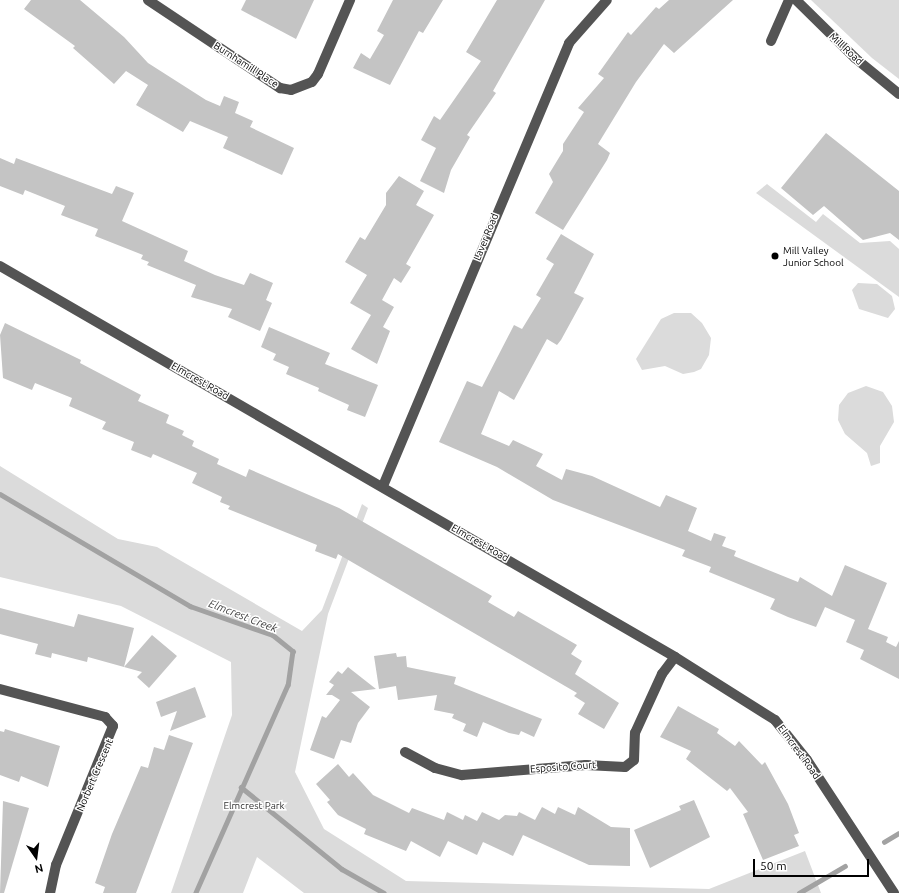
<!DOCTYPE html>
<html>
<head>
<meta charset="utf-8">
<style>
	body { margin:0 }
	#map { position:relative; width:899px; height:893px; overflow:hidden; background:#fff; font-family:Ubuntu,sans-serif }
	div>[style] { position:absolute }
	.green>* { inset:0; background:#dbdbdb }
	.stream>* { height:4.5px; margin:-2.25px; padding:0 2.25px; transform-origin:2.25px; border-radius:2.25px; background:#a2a2a2 }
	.building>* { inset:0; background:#c4c4c4 }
	.minor>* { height:10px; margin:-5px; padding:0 5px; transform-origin:5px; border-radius:5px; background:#545454 }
	.dots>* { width:11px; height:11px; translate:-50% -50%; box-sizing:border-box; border:2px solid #fff; border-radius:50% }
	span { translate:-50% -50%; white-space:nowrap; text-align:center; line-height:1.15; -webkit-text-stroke:3px #fff; paint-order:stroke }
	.street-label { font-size:10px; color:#000 }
	.poi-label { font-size:10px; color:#000 }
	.left { translate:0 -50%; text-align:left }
	.park-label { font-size:10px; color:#323232 }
	.water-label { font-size:11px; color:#434343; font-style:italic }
	.north { position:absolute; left:16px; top:837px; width:40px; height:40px; -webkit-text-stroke:3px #fff; paint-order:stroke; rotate:166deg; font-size:11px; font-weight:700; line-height:16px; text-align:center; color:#000 }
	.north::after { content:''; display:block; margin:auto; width:14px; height:18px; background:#000; clip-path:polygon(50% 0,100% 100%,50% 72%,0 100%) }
	.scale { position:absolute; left:753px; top:859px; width:116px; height:18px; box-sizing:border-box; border:2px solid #000; border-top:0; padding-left:5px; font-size:12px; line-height:14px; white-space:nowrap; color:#000; -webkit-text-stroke:3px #fff; paint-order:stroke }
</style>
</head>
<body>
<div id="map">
	<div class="green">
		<i style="clip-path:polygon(811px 0,899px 0,899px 79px,872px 58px)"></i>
		<i style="clip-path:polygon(767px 184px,816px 222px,823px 214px,860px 243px,890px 241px,899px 249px,899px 297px,756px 193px)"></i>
		<i style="clip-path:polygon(858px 283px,877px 284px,892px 296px,895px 309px,888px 318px,859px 309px,852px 290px)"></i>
		<i style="clip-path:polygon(674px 313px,691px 313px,702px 323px,711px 338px,709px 355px,701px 369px,694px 372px,683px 374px,665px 366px,642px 370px,636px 359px,661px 319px)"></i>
		<i style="clip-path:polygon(866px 386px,883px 392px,892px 406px,894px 422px,880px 446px,880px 463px,871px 466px,867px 453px,845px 434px,838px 420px,839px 405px,848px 393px)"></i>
		<i style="clip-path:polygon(0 466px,118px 539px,157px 547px,302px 631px,322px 610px,362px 504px,368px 508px,328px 614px,295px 772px,324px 829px,406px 881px,709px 889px,805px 851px,821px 893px,304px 893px,257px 857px,243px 893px,171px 893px,232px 715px,231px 662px,121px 606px,0 577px)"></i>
	</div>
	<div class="stream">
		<i style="left:0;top:494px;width:221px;rotate:30.5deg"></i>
		<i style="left:190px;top:606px;width:88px;rotate:19.3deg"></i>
		<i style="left:273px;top:635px;width:26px;rotate:39deg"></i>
		<i style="left:293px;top:651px;width:34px;rotate:98deg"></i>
		<i style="left:288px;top:685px;width:227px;rotate:113.9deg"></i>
		<i style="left:241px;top:787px;width:130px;rotate:39.1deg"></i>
		<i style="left:342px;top:869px;width:48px;rotate:29.7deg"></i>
		<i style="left:884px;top:842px;width:17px;rotate:-31deg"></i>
		<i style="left:799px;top:893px;width:53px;rotate:-30.4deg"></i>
	</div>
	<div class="building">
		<i style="clip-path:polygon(31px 0,80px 0,124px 37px,148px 63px,206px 100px,220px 106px,224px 96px,239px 102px,235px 113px,253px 121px,250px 127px,294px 148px,282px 175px,223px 148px,228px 137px,190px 121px,183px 132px,136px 105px,148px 85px,126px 71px,114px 84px,73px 48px,75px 46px,24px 9px)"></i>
		<i style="clip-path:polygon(246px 0,314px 0,296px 39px,241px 10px)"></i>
		<i style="clip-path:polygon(393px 0,443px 0,423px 33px,419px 31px,390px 85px,353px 68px,361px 53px,370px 59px,384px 35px,377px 31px)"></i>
		<i style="clip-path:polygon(497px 0,545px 0,493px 91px,496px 93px,467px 135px,470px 137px,451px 170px,444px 193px,420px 181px,436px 148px,421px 140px,434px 116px,440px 120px,481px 61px,466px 52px)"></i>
		<i style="clip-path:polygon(669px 0,733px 0,674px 53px,664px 44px,636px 82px,598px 144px,610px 153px,607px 160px,563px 230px,535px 213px,553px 182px,549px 174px,563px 151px,563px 144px,584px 112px,578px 108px,604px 78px,598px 74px,628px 32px,631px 35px,656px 7px,659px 9px)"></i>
		<i style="clip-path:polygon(826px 133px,899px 191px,899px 240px,890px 233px,863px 240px,824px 206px,813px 215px,781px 188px)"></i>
		<i style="clip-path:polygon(0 158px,14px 164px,16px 158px,112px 194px,116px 186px,134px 193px,122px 221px,188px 251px,184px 261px,215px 275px,244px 285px,250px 273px,273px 283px,266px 300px,272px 303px,260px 331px,228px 317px,232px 309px,191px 297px,196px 285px,147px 265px,149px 262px,141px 259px,143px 255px,95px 236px,98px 229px,61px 215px,65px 206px,25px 190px,23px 195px,0 186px)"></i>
		<i style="clip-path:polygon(399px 176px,424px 191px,416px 205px,434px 215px,406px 264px,411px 267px,401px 283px,394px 278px,382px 300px,394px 307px,383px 327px,390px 331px,377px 364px,351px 349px,371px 315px,350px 303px,367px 275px,345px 262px,360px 237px,365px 240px,386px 205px,386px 193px)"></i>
		<i style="clip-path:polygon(561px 234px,594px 254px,574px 293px,584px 298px,561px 340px,557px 345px,547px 339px,514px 400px,499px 391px,481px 434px,509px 446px,513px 440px,543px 454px,536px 466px,562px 480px,566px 469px,592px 476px,660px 507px,666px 495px,697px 508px,688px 531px,711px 541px,714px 533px,726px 537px,722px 546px,736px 551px,734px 556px,798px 582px,800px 577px,832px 596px,845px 565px,887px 583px,868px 629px,888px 637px,886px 642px,896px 647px,899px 641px,899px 679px,860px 659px,864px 650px,846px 642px,855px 620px,825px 607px,816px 627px,788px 617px,770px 609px,775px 599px,709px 572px,711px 567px,682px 556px,685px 550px,553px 500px,497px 467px,439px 442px,467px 381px,482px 387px,514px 325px,522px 329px,541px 298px,536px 295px,554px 264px,546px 259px)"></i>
		<i style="clip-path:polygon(5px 323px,81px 360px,80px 363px,141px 395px,138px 401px,169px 415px,166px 423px,184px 431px,182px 435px,194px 441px,192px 446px,219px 459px,217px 464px,246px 477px,249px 469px,339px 508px,492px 596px,488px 602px,514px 617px,518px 611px,577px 645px,571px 654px,582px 661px,575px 674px,619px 703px,604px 729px,578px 714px,585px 703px,574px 696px,577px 693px,338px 554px,336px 559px,315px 551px,317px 545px,228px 509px,230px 506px,220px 502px,222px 497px,192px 483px,197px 473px,153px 454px,151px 458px,131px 450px,134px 442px,102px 429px,106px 422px,69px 406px,72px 398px,35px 383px,32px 390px,3px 378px,0 335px)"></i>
		<i style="clip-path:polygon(269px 327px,330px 353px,325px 364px,378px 385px,365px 417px,347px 410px,349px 405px,318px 391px,319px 388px,286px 374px,289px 367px,273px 360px,276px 354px,261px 347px)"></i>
		<i style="clip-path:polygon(0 608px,74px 627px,78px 614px,134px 628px,124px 667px,88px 657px,87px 662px,52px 653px,51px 658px,35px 654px,38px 644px,0 634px)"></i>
		<i style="clip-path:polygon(152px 635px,177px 656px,149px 688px,137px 677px,142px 672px,124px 667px)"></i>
		<i style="clip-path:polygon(396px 653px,397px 657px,406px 656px,407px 667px,456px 677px,454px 684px,542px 719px,534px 737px,521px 731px,519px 735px,509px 733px,483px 722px,477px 737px,463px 731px,466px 724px,452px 718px,454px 714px,434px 710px,437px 695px,398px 700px,396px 686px,379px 689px,374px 656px)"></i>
		<i style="clip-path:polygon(348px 667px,376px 689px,351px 692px,370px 707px,358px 723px,351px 743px,341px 740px,334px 759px,310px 750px,322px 716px,326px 718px,340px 700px,332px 695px,326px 695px,334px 685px,329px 682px,338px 671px,342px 674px)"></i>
		<i style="clip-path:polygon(195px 687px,206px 717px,170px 731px,177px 711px,161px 717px,156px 702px)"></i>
		<i style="clip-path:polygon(678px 706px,719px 729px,717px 733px,735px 746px,739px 741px,762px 765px,765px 762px,788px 804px,799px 833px,794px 835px,799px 846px,763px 860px,743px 814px,748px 812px,730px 788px,727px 791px,686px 759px,691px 751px,660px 737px)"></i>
		<i style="clip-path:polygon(5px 729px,60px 746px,48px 787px,21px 776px,19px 782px,0 775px,0 731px,4px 732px)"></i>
		<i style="clip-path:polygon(169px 735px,193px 743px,136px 893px,103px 893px,105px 887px,95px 883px,112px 834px,141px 766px,148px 768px,154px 747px,164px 750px)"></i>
		<i style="clip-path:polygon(338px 764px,349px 777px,353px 773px,373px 795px,409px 813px,412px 808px,444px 820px,447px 812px,463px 820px,465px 815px,477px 821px,482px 812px,499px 820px,505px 815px,517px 816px,519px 812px,535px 820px,542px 807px,555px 814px,558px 807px,575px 815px,578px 807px,611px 827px,630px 828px,630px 866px,589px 865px,523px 835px,513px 856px,483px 842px,477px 855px,448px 841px,440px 857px,411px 841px,406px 851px,364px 834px,366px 829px,338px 815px,327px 802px,330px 800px,316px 784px)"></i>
		<i style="clip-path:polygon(694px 800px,710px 837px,650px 868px,634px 830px,681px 810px,679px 806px)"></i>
		<i style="clip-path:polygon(3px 801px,29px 808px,4px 893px,0 893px)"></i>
	</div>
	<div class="minor">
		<i style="left:148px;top:0;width:159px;rotate:33.7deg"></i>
		<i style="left:280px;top:88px;width:11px;rotate:10deg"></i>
		<i style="left:291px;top:90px;width:22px;rotate:-21deg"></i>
		<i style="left:312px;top:82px;width:10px;rotate:-53deg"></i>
		<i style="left:318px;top:74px;width:81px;rotate:-66.6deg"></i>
		<i style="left:796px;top:0;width:83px;rotate:44.5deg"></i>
		<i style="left:855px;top:58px;width:57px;rotate:39.3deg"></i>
		<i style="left:771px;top:41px;width:45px;rotate:-66.3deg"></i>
		<i style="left:0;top:266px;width:780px;rotate:30.08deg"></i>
		<i style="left:675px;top:657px;width:118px;rotate:32.2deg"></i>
		<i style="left:775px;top:720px;width:51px;rotate:51.3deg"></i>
		<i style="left:807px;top:760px;width:159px;rotate:56.8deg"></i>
		<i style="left:383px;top:486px;width:480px;rotate:-67.2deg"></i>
		<i style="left:569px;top:43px;width:57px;rotate:-48.5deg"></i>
		<i style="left:0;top:689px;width:109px;rotate:14.9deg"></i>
		<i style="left:105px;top:717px;width:12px;rotate:48deg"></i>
		<i style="left:113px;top:726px;width:150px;rotate:112.3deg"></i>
		<i style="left:56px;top:865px;width:29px;rotate:102deg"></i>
		<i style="left:405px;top:752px;width:34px;rotate:28deg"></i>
		<i style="left:435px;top:768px;width:28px;rotate:15deg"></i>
		<i style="left:462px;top:775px;width:124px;rotate:-4.6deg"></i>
		<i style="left:586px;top:765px;width:39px;rotate:3deg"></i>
		<i style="left:625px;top:767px;width:11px;rotate:-38deg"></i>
		<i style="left:634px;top:760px;width:27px;rotate:-88deg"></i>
		<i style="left:635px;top:733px;width:65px;rotate:-65.4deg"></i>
		<i style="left:662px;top:674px;width:21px;rotate:-53deg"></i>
	</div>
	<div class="dots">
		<i style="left:775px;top:256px;background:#000"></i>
	</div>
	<div class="street-label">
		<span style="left:846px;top:49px;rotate:43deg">Mill Road</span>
		<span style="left:246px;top:65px;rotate:33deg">Burnhamill Place</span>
		<span style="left:486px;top:237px;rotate:-68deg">Laver Road</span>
		<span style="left:200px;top:381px;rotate:30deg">Elmcrest Road</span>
		<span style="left:480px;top:543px;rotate:30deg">Elmcrest Road</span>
		<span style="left:799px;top:752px;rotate:54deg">Elmcrest Road</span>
		<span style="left:563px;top:767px;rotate:-4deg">Esposito Court</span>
		<span style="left:95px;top:775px;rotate:-67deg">Norbert Crescent</span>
	</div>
	<div class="poi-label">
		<span class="left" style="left:783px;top:256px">Mill Valley<br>Junior School</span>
	</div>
	<div class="park-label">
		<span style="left:254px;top:806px">Elmcrest Park</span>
	</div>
	<div class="water-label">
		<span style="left:243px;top:616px;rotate:21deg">Elmcrest Creek</span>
	</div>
	<div class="north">N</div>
	<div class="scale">50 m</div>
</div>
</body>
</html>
